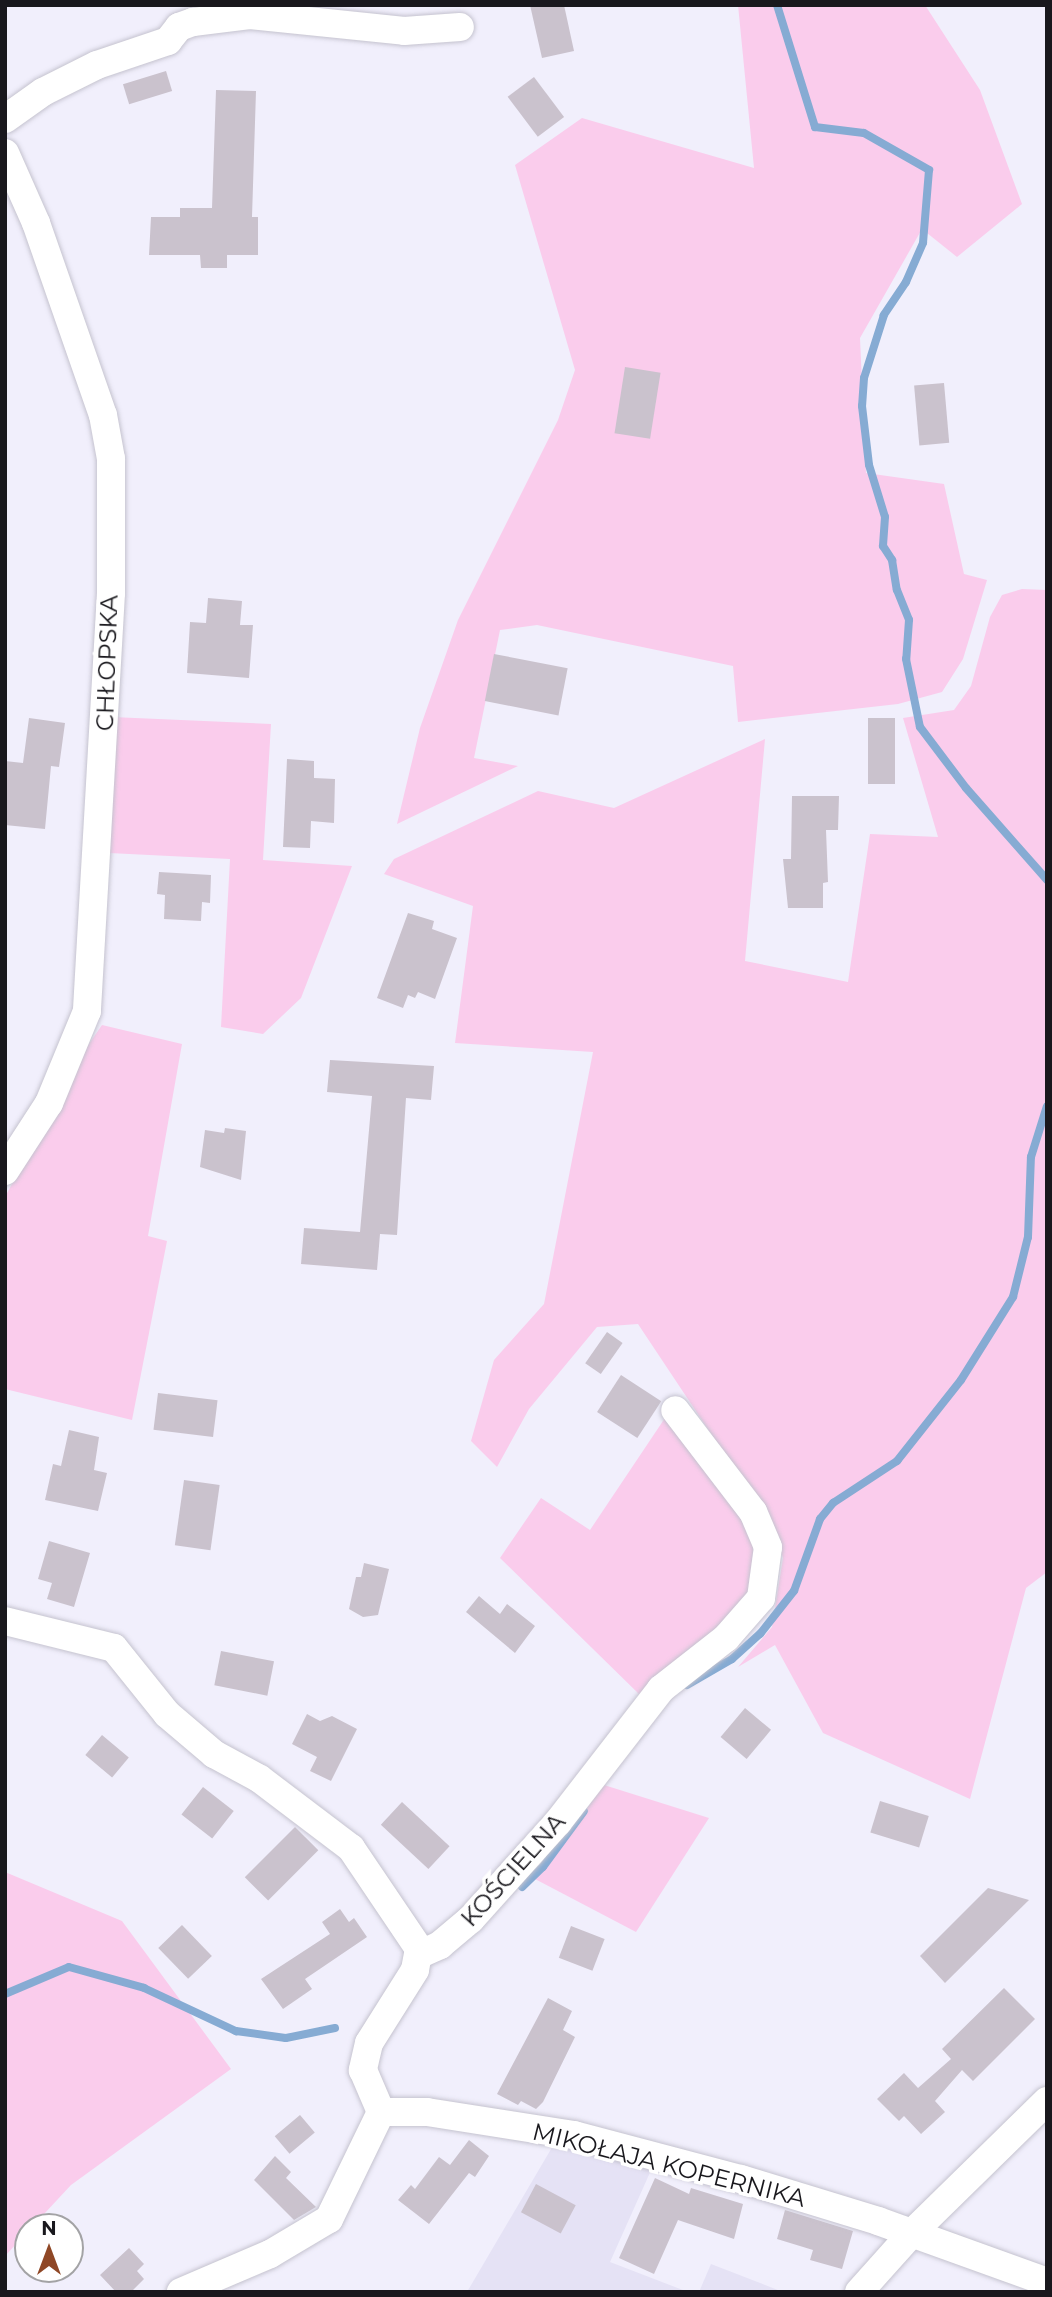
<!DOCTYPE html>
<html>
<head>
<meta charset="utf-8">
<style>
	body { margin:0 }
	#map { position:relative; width:1052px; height:2297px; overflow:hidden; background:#f1effc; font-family:Montserrat,sans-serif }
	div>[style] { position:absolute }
	.built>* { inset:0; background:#e5e2f5 }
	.green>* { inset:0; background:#faccec }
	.stream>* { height:8px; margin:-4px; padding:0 4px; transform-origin:4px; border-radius:4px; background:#86abd3 }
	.building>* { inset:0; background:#cac2cd; transform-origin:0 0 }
	.roads { filter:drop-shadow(0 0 2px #c5c3cf) drop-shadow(0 0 2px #c5c3cf) }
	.minor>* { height:28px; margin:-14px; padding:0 14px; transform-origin:14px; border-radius:14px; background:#fff }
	span { translate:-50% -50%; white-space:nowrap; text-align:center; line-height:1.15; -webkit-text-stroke:7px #fff; paint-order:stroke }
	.street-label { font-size:24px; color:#19181d }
	.frame { position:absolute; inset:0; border:7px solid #19181d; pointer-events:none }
	.north { position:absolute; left:14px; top:2213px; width:70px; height:70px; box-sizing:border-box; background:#fff; border:2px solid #a3a3a5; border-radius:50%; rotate:0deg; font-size:19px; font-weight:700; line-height:28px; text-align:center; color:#19181d }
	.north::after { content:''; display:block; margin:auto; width:24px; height:32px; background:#8f4726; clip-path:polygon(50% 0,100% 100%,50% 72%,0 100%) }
</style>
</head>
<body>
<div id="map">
	<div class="built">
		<i style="clip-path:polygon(554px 2144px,652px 2168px,610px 2262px,688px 2292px,467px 2292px)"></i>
		<i style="clip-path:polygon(711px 2264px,783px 2292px,699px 2292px)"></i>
	</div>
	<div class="green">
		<i style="clip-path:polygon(738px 5px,925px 5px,980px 90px,1022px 204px,957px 257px,922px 229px,860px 338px,866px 473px,944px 484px,964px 574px,987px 580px,963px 659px,942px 692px,898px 704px,738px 722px,733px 666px,537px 625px,500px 630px,474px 758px,518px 766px,397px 824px,420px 728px,458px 620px,558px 420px,575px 370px,515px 165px,582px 118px,754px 168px)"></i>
		<i style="clip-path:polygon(1022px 589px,1047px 590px,1047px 1572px,1026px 1588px,970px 1799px,823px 1733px,775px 1645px,738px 1667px,772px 1627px,783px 1558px,773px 1527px,638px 1324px,597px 1327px,529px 1409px,497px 1467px,471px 1441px,494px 1360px,544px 1304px,593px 1052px,455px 1043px,473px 906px,384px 874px,394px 859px,538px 791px,614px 808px,765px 739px,745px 961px,848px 982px,870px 834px,938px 837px,903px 718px,954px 710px,971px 686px,990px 617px,1002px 595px)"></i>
		<i style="clip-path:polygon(112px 717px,271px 724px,263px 860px,352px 866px,301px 998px,263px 1034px,221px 1027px,230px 859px,109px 853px)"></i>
		<i style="clip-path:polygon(102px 1025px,182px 1044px,148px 1236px,167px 1241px,132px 1420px,5px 1389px,5px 1197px,78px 1060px)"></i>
		<i style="clip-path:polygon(667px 1415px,750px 1525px,760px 1582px,751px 1605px,641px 1696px,500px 1558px,541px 1498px,590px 1530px)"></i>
		<i style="clip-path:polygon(604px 1785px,709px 1818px,636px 1932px,535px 1879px)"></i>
		<i style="clip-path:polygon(5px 1872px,122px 1921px,231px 2069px,71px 2185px,5px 2256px)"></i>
	</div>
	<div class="stream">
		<i style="left:777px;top:5px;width:128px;rotate:72.7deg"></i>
		<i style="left:815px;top:127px;width:49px;rotate:7deg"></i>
		<i style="left:864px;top:133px;width:75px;rotate:29.6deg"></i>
		<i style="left:929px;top:170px;width:73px;rotate:94.7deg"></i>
		<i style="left:923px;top:243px;width:43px;rotate:113.6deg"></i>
		<i style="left:906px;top:282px;width:40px;rotate:124deg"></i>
		<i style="left:884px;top:315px;width:66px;rotate:107.6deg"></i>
		<i style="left:864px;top:378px;width:28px;rotate:94deg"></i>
		<i style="left:862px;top:406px;width:59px;rotate:83.2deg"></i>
		<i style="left:869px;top:465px;width:54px;rotate:72.9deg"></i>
		<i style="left:885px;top:517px;width:29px;rotate:94deg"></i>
		<i style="left:883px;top:546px;width:17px;rotate:57deg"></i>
		<i style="left:892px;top:560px;width:30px;rotate:81deg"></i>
		<i style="left:897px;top:590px;width:32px;rotate:68deg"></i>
		<i style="left:909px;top:620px;width:39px;rotate:94deg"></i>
		<i style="left:906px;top:659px;width:69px;rotate:78.4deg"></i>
		<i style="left:920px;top:727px;width:76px;rotate:53deg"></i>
		<i style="left:966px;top:788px;width:123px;rotate:48.6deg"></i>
		<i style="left:687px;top:1685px;width:52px;rotate:-30deg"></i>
		<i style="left:732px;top:1659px;width:38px;rotate:-42deg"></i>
		<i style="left:760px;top:1634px;width:55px;rotate:-51.7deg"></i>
		<i style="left:794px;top:1591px;width:77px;rotate:-70.1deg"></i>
		<i style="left:820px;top:1519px;width:21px;rotate:-51deg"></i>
		<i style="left:833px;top:1503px;width:77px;rotate:-33.3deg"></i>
		<i style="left:897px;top:1461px;width:103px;rotate:-51.7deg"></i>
		<i style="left:961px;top:1380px;width:98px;rotate:-57.9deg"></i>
		<i style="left:1013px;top:1297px;width:62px;rotate:-76deg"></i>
		<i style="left:1028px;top:1237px;width:80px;rotate:-87.9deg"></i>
		<i style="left:1031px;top:1157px;width:53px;rotate:-72.6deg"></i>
		<i style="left:522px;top:1887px;width:29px;rotate:-44deg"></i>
		<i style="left:543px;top:1867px;width:69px;rotate:-53.8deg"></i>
		<i style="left:5px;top:1994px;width:69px;rotate:-22.9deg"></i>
		<i style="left:69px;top:1967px;width:78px;rotate:15.6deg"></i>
		<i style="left:144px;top:1988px;width:102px;rotate:25.1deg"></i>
		<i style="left:236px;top:2031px;width:50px;rotate:8deg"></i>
		<i style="left:286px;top:2038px;width:50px;rotate:-11.5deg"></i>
	</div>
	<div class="building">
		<i style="clip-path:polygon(530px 5px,564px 5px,574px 51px,542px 58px)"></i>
		<i style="left:166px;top:71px;width:21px;height:45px;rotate:73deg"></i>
		<i style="left:534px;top:77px;width:50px;height:33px;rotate:53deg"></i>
		<i style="clip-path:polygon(216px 90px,256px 91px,252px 217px,258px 217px,258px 255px,227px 255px,227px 268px,201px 268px,200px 255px,149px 255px,151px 217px,180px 217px,180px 208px,212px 208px)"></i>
		<i style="left:625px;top:367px;width:36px;height:67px;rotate:9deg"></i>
		<i style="left:944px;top:383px;width:60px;height:30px;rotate:85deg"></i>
		<i style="clip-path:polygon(208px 598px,242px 601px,240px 625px,253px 625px,249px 678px,187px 673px,190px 622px,206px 623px)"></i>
		<i style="left:494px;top:654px;width:75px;height:48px;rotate:11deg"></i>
		<i style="clip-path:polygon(29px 718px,65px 723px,59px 767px,51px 766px,45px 829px,5px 825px,5px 761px,23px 763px)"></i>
		<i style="left:868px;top:718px;width:27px;height:66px"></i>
		<i style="clip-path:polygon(287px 759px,314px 761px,314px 778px,335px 779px,334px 823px,311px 821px,310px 848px,283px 847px)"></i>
		<i style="clip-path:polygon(792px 796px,839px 796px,838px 830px,826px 830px,828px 882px,823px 883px,823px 908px,788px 908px,783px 859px,791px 859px)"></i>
		<i style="clip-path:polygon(159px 872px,211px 875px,210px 903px,202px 902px,201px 921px,164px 919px,165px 895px,157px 894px)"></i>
		<i style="clip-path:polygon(408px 913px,434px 921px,432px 929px,457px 938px,435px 999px,418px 992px,415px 998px,408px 995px,403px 1008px,377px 998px)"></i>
		<i style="clip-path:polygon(330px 1060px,434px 1066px,431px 1100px,406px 1098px,397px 1235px,380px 1234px,377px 1270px,301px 1264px,304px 1228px,360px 1232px,372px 1096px,327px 1092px)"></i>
		<i style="clip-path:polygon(225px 1128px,246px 1131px,241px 1180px,200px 1167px,205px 1130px,224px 1133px)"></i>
		<i style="left:607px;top:1332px;width:19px;height:38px;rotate:35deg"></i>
		<i style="left:621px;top:1375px;width:48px;height:44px;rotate:33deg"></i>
		<i style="left:158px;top:1393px;width:60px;height:37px;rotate:7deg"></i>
		<i style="clip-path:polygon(69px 1430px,99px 1437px,94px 1470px,107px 1473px,98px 1511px,45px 1500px,53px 1464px,61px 1466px)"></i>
		<i style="left:184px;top:1480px;width:36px;height:66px;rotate:8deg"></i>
		<i style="clip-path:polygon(49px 1541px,90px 1553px,74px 1607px,47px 1599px,52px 1583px,38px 1579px)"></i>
		<i style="clip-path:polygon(364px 1563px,389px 1569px,378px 1615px,363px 1617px,349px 1609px,356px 1577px,361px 1577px)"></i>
		<i style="clip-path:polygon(479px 1596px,500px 1614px,507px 1604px,535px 1626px,515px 1653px,466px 1612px)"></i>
		<i style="left:221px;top:1651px;width:54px;height:35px;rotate:11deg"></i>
		<i style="left:745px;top:1708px;width:34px;height:38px;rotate:40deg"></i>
		<i style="clip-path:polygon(307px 1714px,320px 1721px,332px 1716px,357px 1729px,331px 1781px,310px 1771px,317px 1757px,292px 1744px)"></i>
		<i style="left:102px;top:1735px;width:35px;height:26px;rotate:40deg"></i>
		<i style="left:203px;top:1787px;width:39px;height:35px;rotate:38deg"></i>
		<i style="left:880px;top:1801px;width:51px;height:33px;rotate:17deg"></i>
		<i style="left:402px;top:1802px;width:65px;height:31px;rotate:43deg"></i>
		<i style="left:295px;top:1827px;width:33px;height:71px;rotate:45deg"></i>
		<i style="clip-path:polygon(988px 1888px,1029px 1900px,945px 1983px,920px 1956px)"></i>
		<i style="clip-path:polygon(340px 1909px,349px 1922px,354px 1918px,367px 1937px,305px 1979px,312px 1989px,283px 2009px,261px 1979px,330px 1934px,322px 1922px)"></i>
		<i style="left:182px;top:1925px;width:43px;height:33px;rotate:46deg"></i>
		<i style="left:571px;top:1926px;width:36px;height:34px;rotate:21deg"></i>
		<i style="clip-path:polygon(1004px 1988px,1035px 2019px,973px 2081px,962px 2070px,935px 2101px,945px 2112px,921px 2134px,904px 2116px,899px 2121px,877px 2099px,904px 2073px,918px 2088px,951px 2059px,942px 2049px)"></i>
		<i style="clip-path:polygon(548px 1998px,572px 2011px,563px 2030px,575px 2037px,543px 2102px,536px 2109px,521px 2101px,518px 2105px,497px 2094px)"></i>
		<i style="left:300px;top:2115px;width:23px;height:33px;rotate:50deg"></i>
		<i style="clip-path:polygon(469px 2140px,489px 2156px,475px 2177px,469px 2173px,429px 2224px,398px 2200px,411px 2185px,415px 2189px,439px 2157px,450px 2165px)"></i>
		<i style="clip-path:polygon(275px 2156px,291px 2172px,286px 2178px,316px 2207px,294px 2220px,254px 2180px)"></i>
		<i style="clip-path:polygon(655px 2178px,689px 2194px,691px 2188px,743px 2204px,734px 2239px,678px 2220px,654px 2274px,619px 2258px)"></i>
		<i style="left:536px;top:2184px;width:45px;height:32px;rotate:28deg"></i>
		<i style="clip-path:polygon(785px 2210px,853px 2231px,842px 2269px,810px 2260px,813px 2250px,777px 2239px)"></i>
		<i style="clip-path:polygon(129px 2248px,144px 2264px,137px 2271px,144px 2279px,131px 2292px,116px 2292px,100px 2275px)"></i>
	</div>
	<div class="roads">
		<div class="minor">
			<i style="left:5px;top:119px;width:47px;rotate:-35.4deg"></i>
			<i style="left:43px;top:92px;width:60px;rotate:-26.6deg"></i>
			<i style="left:97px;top:65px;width:75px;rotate:-18.7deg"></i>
			<i style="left:168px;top:41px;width:18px;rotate:-52deg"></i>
			<i style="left:179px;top:27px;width:15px;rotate:-20deg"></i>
			<i style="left:193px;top:22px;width:57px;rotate:-7deg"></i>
			<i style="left:250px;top:15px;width:155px;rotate:5.9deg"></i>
			<i style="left:404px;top:31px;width:56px;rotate:-4.1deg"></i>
			<i style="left:5px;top:153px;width:77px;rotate:66.1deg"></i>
			<i style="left:36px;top:223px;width:203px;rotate:70.8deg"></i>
			<i style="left:103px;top:415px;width:45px;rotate:79.7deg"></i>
			<i style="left:111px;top:459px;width:134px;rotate:90deg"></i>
			<i style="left:111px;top:593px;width:419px;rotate:93.3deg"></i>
			<i style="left:87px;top:1011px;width:100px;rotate:112.4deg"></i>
			<i style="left:49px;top:1103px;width:81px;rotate:122.9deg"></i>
			<i style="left:5px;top:1621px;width:112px;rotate:13.9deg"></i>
			<i style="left:114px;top:1648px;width:85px;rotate:51.2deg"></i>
			<i style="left:167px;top:1714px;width:62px;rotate:40.4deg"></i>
			<i style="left:214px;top:1754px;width:52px;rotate:28.5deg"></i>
			<i style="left:260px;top:1779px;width:114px;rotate:37.2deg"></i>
			<i style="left:351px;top:1848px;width:122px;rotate:56deg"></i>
			<i style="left:419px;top:1949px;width:21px;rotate:101deg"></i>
			<i style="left:415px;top:1970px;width:86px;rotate:122.2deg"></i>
			<i style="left:369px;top:2043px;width:28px;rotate:103deg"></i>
			<i style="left:363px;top:2070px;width:46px;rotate:66.8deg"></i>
			<i style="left:381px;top:2112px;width:119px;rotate:115.9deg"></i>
			<i style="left:329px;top:2219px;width:69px;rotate:149.3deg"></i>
			<i style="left:270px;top:2254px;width:97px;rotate:156.9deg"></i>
			<i style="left:418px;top:1955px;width:24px;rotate:-24deg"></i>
			<i style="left:440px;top:1945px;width:40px;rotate:-40deg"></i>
			<i style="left:471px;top:1919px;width:130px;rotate:-48.1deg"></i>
			<i style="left:558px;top:1822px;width:168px;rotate:-52.2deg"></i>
			<i style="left:661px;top:1689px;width:83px;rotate:-38.1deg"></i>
			<i style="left:726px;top:1638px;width:53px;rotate:-48.8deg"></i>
			<i style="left:761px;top:1598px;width:51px;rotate:-82.2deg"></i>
			<i style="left:768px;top:1547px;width:38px;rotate:-113deg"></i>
			<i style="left:753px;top:1512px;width:128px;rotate:-127.4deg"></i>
			<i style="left:381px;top:2112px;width:46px"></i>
			<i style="left:427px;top:2112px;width:149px;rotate:8.9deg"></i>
			<i style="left:574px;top:2135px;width:173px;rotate:14.8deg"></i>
			<i style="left:741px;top:2179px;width:143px;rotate:17deg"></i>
			<i style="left:878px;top:2221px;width:180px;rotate:19.8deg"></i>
			<i style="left:859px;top:2292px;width:78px;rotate:-48.1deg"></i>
			<i style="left:911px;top:2234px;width:190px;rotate:-44.4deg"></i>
		</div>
	</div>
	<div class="street-label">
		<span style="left:107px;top:663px;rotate:-88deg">CHŁOPSKA</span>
		<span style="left:513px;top:1870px;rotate:-48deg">KOŚCIELNA</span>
		<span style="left:669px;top:2165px;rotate:14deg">MIKOŁAJA KOPERNIKA</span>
	</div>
	<div class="frame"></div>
	<div class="north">N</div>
</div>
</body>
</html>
